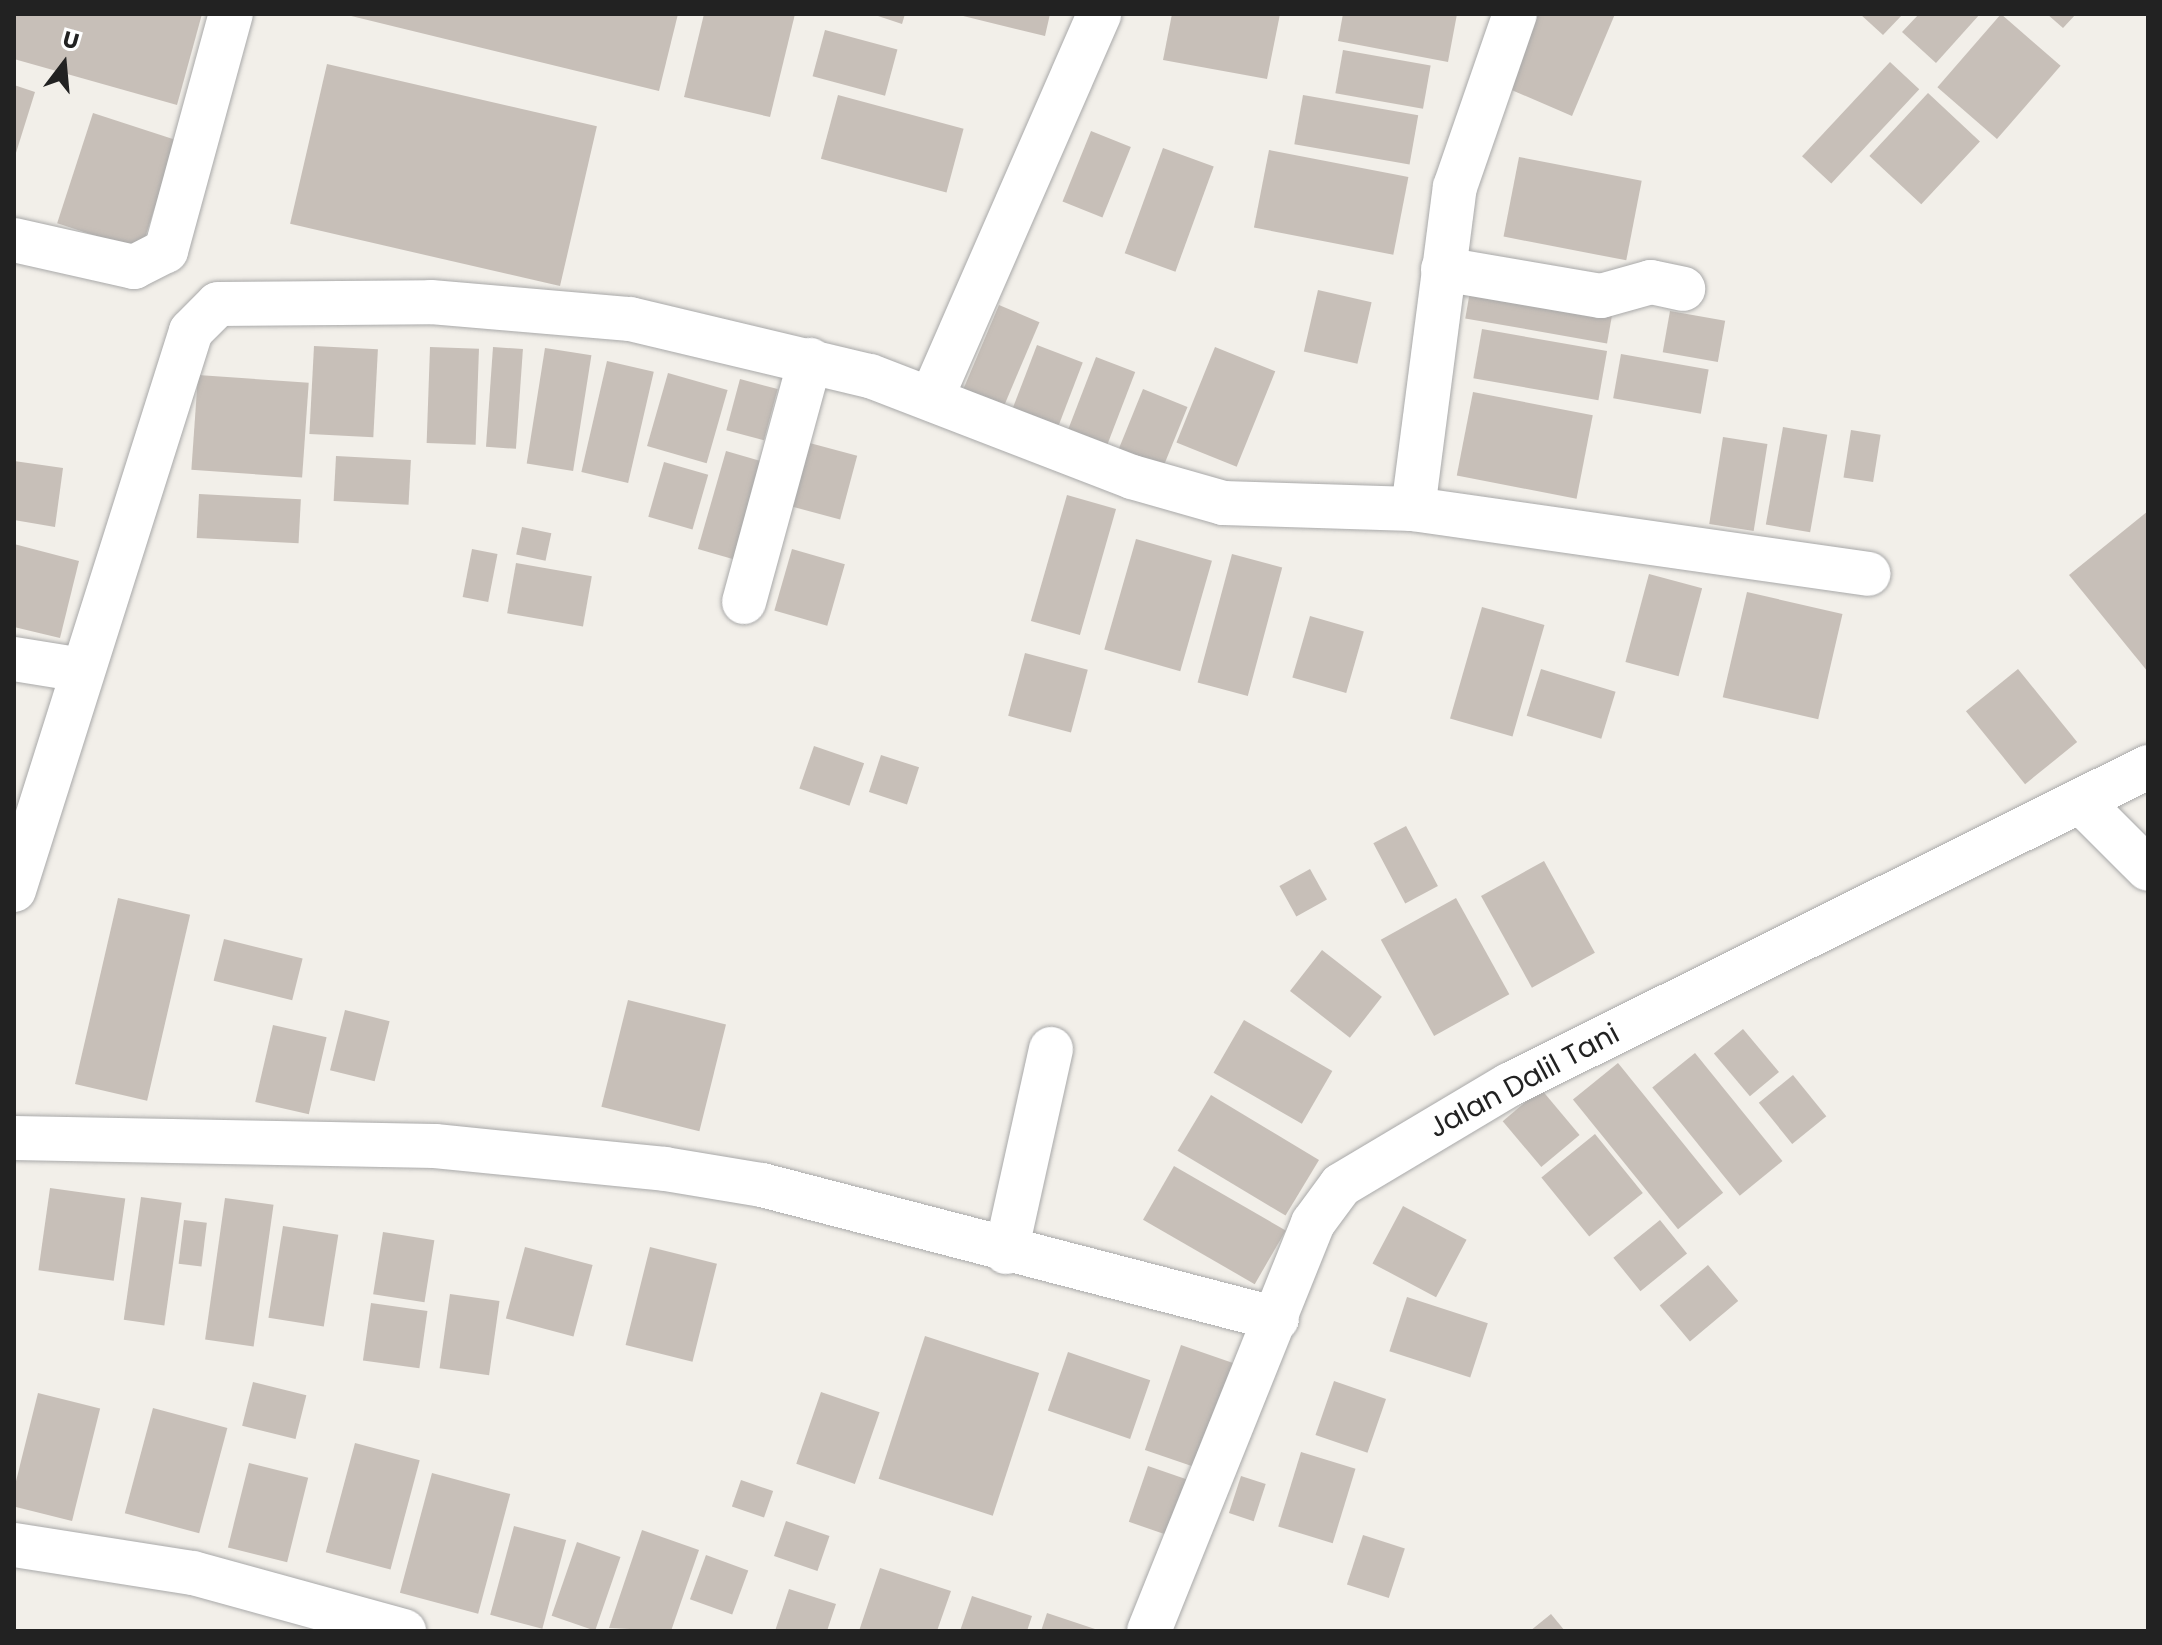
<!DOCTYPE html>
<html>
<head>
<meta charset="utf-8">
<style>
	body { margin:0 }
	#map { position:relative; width:2162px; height:1645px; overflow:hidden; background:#f2efe9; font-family:Poppins,sans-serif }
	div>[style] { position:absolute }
	.building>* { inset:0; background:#c7bfb8; transform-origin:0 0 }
	.roads { filter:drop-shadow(0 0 2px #a9a9a9) drop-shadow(0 0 2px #a9a9a9) }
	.minor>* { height:44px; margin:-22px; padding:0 22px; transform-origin:22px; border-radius:22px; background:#fff }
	span { translate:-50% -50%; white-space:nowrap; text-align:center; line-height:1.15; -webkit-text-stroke:8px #fff; paint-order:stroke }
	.street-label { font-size:28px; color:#222 }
	.frame { position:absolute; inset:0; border:16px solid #222; pointer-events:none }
	.north { position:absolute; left:24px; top:24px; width:80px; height:80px; -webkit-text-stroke:6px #fff; paint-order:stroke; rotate:16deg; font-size:22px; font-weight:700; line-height:32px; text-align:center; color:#222 }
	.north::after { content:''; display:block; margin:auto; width:28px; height:36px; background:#222; clip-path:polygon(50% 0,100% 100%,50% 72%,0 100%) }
</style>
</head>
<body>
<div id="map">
	<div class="building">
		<i style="clip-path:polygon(14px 14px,202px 14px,177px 105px,14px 59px)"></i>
		<i style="clip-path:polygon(343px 14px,678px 14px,659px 91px)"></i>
		<i style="clip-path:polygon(704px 14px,795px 14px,770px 117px,684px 97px)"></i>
		<i style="clip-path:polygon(872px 14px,905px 14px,902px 24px)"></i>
		<i style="clip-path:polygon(955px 14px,1050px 14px,1045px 36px)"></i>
		<i style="clip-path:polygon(1172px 14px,1280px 14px,1267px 79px,1163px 60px)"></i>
		<i style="clip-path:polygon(1343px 14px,1457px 14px,1448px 62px,1338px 41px)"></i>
		<i style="clip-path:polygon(1538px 14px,1615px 14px,1572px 116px,1507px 88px)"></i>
		<i style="clip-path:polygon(1860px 14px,1903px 14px,1883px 35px)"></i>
		<i style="clip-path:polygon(1919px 14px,1980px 14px,1936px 63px,1902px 32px)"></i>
		<i style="left:2001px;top:14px;width:79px;height:97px;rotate:41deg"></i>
		<i style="clip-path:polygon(2047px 14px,2076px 14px,2063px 28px)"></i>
		<i style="left:825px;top:30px;width:75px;height:48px;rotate:15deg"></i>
		<i style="left:1343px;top:50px;width:89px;height:44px;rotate:10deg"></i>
		<i style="left:1890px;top:62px;width:40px;height:129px;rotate:43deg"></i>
		<i style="left:327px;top:64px;width:277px;height:164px;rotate:13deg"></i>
		<i style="clip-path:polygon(14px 85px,35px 92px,15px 156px,14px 156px)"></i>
		<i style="left:1928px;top:93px;width:71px;height:86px;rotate:43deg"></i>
		<i style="left:838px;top:95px;width:130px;height:66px;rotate:15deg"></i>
		<i style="left:1303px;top:95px;width:117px;height:50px;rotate:10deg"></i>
		<i style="left:93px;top:113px;width:88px;height:116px;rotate:18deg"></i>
		<i style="left:1091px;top:131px;width:43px;height:76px;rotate:22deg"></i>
		<i style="left:1163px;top:148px;width:54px;height:112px;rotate:20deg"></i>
		<i style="left:1269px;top:150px;width:142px;height:79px;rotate:11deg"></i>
		<i style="left:1519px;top:157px;width:125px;height:81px;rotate:11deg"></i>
		<i style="left:1472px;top:280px;width:144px;height:39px;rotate:10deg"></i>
		<i style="left:1318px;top:290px;width:55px;height:63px;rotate:13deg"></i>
		<i style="left:999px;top:305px;width:44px;height:92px;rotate:23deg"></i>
		<i style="left:1670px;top:311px;width:56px;height:42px;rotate:10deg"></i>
		<i style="left:1482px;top:329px;width:127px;height:50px;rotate:10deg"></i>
		<i style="left:1037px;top:345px;width:49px;height:70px;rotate:21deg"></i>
		<i style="left:314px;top:346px;width:64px;height:88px;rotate:3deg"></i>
		<i style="left:430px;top:347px;width:49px;height:96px;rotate:2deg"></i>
		<i style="left:493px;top:347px;width:30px;height:100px;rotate:4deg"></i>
		<i style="left:1215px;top:347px;width:65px;height:103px;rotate:22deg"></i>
		<i style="left:545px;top:348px;width:47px;height:117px;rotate:9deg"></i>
		<i style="left:1621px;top:354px;width:89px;height:45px;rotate:10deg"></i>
		<i style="left:1096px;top:357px;width:42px;height:86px;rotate:21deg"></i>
		<i style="left:607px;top:361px;width:48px;height:114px;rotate:13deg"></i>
		<i style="left:668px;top:373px;width:62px;height:76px;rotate:16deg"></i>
		<i style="left:198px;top:375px;width:111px;height:95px;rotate:4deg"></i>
		<i style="left:740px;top:379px;width:39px;height:53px;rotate:15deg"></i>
		<i style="left:1143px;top:389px;width:48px;height:71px;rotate:22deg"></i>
		<i style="left:1473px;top:392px;width:122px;height:85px;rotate:11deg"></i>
		<i style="left:1783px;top:427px;width:45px;height:99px;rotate:10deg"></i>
		<i style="left:1851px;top:430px;width:30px;height:48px;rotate:9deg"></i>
		<i style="left:1723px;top:437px;width:45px;height:88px;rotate:9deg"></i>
		<i style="left:806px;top:442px;width:53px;height:66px;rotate:15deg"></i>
		<i style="left:726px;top:451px;width:47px;height:102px;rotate:16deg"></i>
		<i style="left:336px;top:456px;width:75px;height:45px;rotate:3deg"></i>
		<i style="clip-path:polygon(14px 461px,63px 468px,55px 527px,14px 520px)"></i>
		<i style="left:664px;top:462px;width:46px;height:57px;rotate:16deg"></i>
		<i style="left:199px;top:494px;width:102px;height:44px;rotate:3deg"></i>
		<i style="left:1067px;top:495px;width:51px;height:131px;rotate:16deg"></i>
		<i style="clip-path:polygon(2148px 511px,2148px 672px,2069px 575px)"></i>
		<i style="left:522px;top:527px;width:30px;height:28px;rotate:12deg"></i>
		<i style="left:1136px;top:539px;width:79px;height:115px;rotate:16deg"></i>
		<i style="clip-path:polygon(14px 544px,79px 561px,60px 638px,14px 627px)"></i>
		<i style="left:472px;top:549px;width:26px;height:49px;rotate:11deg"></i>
		<i style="left:792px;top:549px;width:55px;height:64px;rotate:16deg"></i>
		<i style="left:1232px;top:554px;width:52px;height:133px;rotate:15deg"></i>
		<i style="left:516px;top:563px;width:77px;height:51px;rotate:10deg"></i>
		<i style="left:1649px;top:574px;width:55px;height:91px;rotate:15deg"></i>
		<i style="left:1747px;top:592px;width:98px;height:108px;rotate:13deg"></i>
		<i style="left:1482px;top:607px;width:65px;height:116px;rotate:16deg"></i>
		<i style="left:1310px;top:616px;width:56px;height:64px;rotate:16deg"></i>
		<i style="left:1025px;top:653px;width:65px;height:65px;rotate:15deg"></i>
		<i style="left:1541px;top:669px;width:78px;height:49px;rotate:17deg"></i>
		<i style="left:2018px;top:669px;width:94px;height:67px;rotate:51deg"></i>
		<i style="left:814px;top:746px;width:53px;height:45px;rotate:19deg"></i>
		<i style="left:881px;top:755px;width:40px;height:39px;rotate:18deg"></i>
		<i style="left:1406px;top:826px;width:68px;height:37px;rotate:62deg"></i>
		<i style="left:1544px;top:861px;width:105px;height:72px;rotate:61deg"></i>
		<i style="left:1310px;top:869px;width:35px;height:35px;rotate:61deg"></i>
		<i style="left:118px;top:898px;width:74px;height:191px;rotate:13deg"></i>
		<i style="left:1456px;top:898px;width:110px;height:86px;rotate:61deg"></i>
		<i style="left:224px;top:939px;width:81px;height:43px;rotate:14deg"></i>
		<i style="left:1322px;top:950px;width:76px;height:52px;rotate:38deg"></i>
		<i style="left:628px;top:1000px;width:101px;height:110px;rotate:14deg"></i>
		<i style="left:345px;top:1010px;width:46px;height:62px;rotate:14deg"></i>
		<i style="left:1244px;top:1020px;width:102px;height:61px;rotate:30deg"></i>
		<i style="left:273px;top:1025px;width:55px;height:79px;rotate:13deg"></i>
		<i style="left:1743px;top:1029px;width:56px;height:38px;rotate:50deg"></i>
		<i style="left:1695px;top:1053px;width:139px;height:55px;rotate:51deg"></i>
		<i style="left:1618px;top:1063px;width:167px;height:58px;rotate:51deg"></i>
		<i style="left:1793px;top:1075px;width:53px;height:44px;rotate:51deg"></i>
		<i style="left:1541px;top:1089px;width:60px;height:50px;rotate:50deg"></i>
		<i style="left:1211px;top:1095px;width:126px;height:65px;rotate:31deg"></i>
		<i style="left:1595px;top:1134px;width:76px;height:69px;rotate:51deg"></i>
		<i style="left:1174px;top:1166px;width:129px;height:62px;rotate:30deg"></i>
		<i style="left:50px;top:1188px;width:76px;height:83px;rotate:8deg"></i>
		<i style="left:141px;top:1197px;width:41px;height:124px;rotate:8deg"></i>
		<i style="left:225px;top:1198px;width:49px;height:143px;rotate:8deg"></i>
		<i style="left:1403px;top:1206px;width:72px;height:65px;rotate:28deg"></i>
		<i style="left:184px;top:1220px;width:23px;height:44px;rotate:7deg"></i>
		<i style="left:1660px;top:1220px;width:43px;height:60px;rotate:51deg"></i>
		<i style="left:283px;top:1226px;width:56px;height:93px;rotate:9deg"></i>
		<i style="left:383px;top:1232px;width:52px;height:63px;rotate:9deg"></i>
		<i style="left:525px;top:1247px;width:70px;height:74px;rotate:15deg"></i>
		<i style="left:650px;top:1247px;width:69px;height:101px;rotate:14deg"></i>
		<i style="left:1708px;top:1265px;width:47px;height:63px;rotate:50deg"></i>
		<i style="left:450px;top:1294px;width:50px;height:75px;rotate:8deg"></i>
		<i style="left:1407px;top:1297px;width:85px;height:57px;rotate:18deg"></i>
		<i style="left:371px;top:1303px;width:57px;height:58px;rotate:8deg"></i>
		<i style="left:925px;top:1336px;width:120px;height:150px;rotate:18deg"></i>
		<i style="left:1181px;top:1345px;width:68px;height:111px;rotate:19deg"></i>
		<i style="left:1068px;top:1352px;width:87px;height:62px;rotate:19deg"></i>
		<i style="left:1334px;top:1381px;width:55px;height:57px;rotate:19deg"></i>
		<i style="left:253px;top:1382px;width:55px;height:45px;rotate:14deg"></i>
		<i style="left:821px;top:1392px;width:62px;height:76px;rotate:19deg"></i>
		<i style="left:38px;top:1393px;width:64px;height:116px;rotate:14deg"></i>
		<i style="left:153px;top:1408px;width:77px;height:109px;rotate:15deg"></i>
		<i style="left:355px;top:1443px;width:67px;height:113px;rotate:15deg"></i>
		<i style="left:1301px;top:1452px;width:57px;height:78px;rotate:17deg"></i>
		<i style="left:249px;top:1463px;width:61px;height:87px;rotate:14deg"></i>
		<i style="left:1148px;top:1466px;width:49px;height:59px;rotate:19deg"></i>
		<i style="left:432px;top:1473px;width:81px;height:124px;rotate:15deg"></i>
		<i style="left:1241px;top:1476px;width:26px;height:39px;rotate:18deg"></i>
		<i style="left:741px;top:1480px;width:34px;height:28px;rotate:19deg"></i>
		<i style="left:786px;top:1521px;width:46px;height:37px;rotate:19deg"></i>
		<i style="left:514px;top:1526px;width:54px;height:92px;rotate:15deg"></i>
		<i style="clip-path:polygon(642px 1530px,699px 1550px,671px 1631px,609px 1628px)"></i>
		<i style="left:1363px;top:1535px;width:44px;height:52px;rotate:18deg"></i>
		<i style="left:577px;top:1542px;width:46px;height:78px;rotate:19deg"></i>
		<i style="left:706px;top:1555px;width:45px;height:47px;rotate:20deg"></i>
		<i style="clip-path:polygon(880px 1568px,951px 1591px,937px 1631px,859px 1631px)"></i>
		<i style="clip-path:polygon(789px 1589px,836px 1604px,827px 1631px,775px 1631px)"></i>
		<i style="clip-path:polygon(972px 1596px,1032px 1616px,1027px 1631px,960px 1631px)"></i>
		<i style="clip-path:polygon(1047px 1613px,1098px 1630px,1098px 1631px,1041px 1631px)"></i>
		<i style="clip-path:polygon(1551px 1614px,1565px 1631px,1530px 1631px)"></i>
	</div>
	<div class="roads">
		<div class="minor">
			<i style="left:14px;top:240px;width:123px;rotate:12.7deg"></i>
			<i style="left:134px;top:267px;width:36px;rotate:-27deg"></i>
			<i style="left:166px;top:251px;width:246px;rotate:-74.7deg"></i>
			<i style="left:1443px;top:269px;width:160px;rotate:9.7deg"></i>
			<i style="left:1601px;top:296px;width:52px;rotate:-15.6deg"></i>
			<i style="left:1651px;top:282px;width:33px;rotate:12deg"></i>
			<i style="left:932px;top:397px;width:418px;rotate:-66.4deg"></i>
			<i style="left:1413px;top:509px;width:460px;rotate:8.1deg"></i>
			<i style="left:744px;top:602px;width:251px;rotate:-74.7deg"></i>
			<i style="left:14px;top:659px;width:69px;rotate:9.2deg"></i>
			<i style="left:2082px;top:803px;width:93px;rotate:45deg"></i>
			<i style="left:14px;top:890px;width:586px;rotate:-72.43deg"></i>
			<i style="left:191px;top:331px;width:38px;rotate:-45deg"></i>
			<i style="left:218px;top:304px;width:213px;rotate:-0.5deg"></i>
			<i style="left:431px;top:302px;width:200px;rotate:4.9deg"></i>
			<i style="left:630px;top:319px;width:247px;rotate:13.4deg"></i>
			<i style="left:870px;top:376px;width:281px;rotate:21.1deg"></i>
			<i style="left:1132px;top:477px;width:95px;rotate:15.9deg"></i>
			<i style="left:1223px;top:503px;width:190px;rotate:1.8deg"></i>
			<i style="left:1413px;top:509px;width:325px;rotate:-82.6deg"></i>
			<i style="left:1455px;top:187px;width:183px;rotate:-70.9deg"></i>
			<i style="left:14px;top:1138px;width:421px;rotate:1.1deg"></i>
			<i style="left:435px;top:1146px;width:231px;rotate:5.7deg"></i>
			<i style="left:665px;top:1169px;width:98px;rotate:9.4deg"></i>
			<i style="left:762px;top:1185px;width:532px;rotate:14.58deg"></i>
			<i style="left:1006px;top:1252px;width:208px;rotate:-77.5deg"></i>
			<i style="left:14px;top:1545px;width:181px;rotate:8.9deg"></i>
			<i style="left:193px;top:1573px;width:219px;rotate:15.4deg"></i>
			<i style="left:1149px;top:1631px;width:440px;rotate:-68.1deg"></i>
			<i style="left:1313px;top:1223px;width:47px;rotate:-53.6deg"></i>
			<i style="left:1341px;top:1185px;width:196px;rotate:-30.8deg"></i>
			<i style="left:1509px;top:1085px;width:714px;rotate:-26.46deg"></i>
		</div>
	</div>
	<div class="street-label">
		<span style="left:1524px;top:1081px;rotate:-28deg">Jalan Dalil Tani</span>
	</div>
	<div class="frame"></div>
	<div class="north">U</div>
</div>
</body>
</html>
